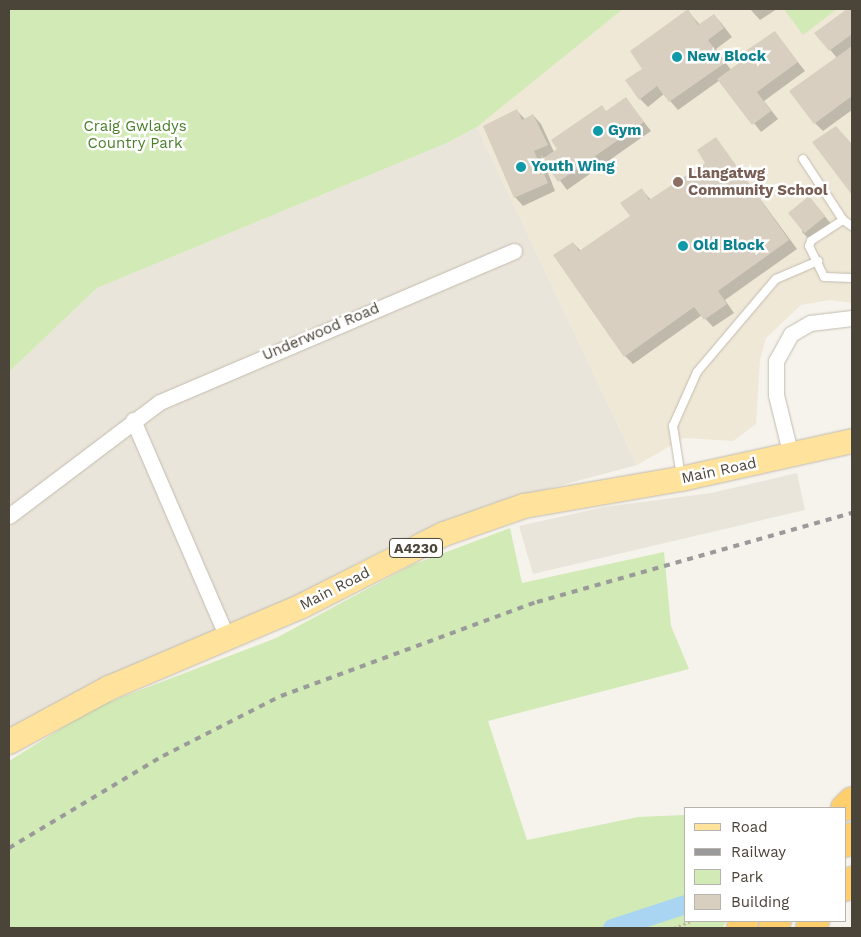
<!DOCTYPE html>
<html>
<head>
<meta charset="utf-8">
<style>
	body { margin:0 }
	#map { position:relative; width:861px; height:937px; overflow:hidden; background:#f6f3ec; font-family:"Work Sans",sans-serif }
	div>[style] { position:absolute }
	.residential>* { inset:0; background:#eae5da }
	.education>* { inset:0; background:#efe8d6 }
	.green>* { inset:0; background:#d2eab5 }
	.shadow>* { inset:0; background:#0003 }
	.canal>* { height:19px; margin:-9.5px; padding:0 9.5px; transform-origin:9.5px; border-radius:9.5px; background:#a9d4f2 }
	.building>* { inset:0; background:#d8cfc1; transform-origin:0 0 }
	.path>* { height:3px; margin-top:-1.5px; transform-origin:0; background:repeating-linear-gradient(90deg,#c4b79f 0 2.5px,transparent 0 5px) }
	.roads { filter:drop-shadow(0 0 1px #c2bbae) drop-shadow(0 0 1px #c2bbae) }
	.lane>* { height:8px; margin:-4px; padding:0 4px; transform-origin:4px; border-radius:4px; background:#fff }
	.street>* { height:15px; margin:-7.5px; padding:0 7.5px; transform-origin:7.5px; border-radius:7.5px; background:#fff }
	.primary>* { height:24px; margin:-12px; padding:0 12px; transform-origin:12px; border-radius:12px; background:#ffe39c }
	.highway>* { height:26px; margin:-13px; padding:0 13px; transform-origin:13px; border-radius:13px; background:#ffcf6e }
	.rail>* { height:4px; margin-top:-2px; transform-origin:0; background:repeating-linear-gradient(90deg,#9a9a9a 0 6px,transparent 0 12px) }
	.dots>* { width:14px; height:14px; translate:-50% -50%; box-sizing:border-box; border:2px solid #fff; border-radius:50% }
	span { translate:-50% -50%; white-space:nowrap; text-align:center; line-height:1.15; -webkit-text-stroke:5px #fff; paint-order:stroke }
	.shield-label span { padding:1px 4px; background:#fff; border:1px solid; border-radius:4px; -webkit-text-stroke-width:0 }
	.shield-label { font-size:14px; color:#4b4439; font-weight:700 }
	.culture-label { font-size:15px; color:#0d838f; font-weight:700 }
	.left { translate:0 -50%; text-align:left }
	.park-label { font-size:15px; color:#4a7f2a }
	.education-label { font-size:15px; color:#785e54; font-weight:700 }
	.street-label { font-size:15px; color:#4b4439 }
	.frame { position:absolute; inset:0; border:10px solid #4b4439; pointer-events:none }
	.legend { position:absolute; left:684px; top:807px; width:162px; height:115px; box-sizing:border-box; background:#fff; border:1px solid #b7b4b0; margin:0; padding:6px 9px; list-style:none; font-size:15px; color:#4b4439 }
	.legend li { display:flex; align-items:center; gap:10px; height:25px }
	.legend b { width:25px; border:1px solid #b7b4b0 }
</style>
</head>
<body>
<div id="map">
	<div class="residential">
		<i style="clip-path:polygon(477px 127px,637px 465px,491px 504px,405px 538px,270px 609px,47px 707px,9px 732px,9px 372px,97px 288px,447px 143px)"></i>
		<i style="clip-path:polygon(797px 473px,805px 510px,533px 574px,519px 526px,604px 507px,711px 493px)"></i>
	</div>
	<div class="education">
		<i style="clip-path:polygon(623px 9px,852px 9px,852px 303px,830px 300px,801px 305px,766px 338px,760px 360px,756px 424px,733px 441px,684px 438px,637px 465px,477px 127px)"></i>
	</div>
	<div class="green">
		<i style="clip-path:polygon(9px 9px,623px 9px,477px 127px,447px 143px,97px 288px,9px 372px)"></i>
		<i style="clip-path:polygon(784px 9px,837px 9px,803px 35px)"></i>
		<i style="clip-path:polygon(510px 528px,522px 583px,664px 552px,671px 626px,689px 669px,488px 721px,527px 840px,638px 817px,685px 815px,685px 921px,727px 921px,722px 928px,9px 928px,9px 761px,96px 707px,276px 638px,412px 565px)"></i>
	</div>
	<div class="shadow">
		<i style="clip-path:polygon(750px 9px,777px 9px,760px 20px)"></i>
		<i style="clip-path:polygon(849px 9px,852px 9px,852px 110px,823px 131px,815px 123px,837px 58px,816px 33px)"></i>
		<i style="clip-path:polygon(688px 11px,700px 25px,714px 15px,722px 24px,732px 37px,716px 49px,731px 70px,775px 33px,805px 71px,764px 101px,778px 119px,761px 132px,720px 80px,678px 110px,664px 94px,648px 107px,640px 99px,644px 69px)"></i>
		<i style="clip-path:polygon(626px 99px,651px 131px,567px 190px,541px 155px,555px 191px,523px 206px,515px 197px,517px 111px,525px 119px,533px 115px,541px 124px,554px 152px)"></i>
		<i style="clip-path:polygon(716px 139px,797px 249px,725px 300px,734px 313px,713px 327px,702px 315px,633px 364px,625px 356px,573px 243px,581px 251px,631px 217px,642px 190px,651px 200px,707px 163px)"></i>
		<i style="clip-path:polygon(809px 197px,832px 225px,810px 240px,802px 232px)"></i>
	</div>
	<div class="canal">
		<i style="left:612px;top:928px;width:77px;rotate:-18.2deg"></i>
	</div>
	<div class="building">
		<i style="clip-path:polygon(688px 9px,698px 25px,714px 14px,724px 28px,708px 40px,725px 63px,669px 102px,657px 86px,639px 100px,625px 80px,642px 69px,630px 51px)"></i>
		<i style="clip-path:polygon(847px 9px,852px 9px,852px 34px,829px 51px,814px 33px)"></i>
		<i style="clip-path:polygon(775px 31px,798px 62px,757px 92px,771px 111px,752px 125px,717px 79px,742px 61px,738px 56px)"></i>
		<i style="clip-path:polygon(852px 46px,852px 96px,814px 124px,789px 91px)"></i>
		<i style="clip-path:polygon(626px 97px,644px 122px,558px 182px,542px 159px,557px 149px,551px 140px,602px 105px,606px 111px)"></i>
		<i style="clip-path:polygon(517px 109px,522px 120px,533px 114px,548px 145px,534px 151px,548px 183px,514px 198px,483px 126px)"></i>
		<i style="clip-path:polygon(836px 126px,852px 144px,852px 195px,812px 142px)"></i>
		<i style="clip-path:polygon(716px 137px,789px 240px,718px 291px,727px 304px,704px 320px,694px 307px,624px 357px,553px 255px,573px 242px,579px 251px,630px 216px,620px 203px,642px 188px,649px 200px,705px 163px,697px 150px)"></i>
		<i style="left:809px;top:196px;width:26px;height:27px;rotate:51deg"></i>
	</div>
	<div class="path">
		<i style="left:674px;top:928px;width:18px;rotate:-22deg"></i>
	</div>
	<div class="roads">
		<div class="lane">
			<i style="left:803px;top:159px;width:73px;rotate:56.7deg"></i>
			<i style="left:843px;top:220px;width:11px;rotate:34deg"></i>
			<i style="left:843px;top:220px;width:38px;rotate:147deg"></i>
			<i style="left:811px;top:241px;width:5px;rotate:112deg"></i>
			<i style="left:809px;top:246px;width:34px;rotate:64deg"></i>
			<i style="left:824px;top:277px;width:28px;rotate:2deg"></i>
			<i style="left:681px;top:477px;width:52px;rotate:-98.9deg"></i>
			<i style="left:673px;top:426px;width:59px;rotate:-66deg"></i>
			<i style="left:697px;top:372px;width:122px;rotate:-49.7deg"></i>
			<i style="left:776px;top:279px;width:46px;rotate:-23.2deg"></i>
		</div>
		<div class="street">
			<i style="left:133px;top:420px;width:240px;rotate:66.6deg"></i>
			<i style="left:791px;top:456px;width:63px;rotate:-103.8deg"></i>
			<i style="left:776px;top:395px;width:34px;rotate:-90deg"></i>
			<i style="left:776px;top:361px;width:31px;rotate:-61deg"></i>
			<i style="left:791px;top:334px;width:22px;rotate:-30deg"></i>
			<i style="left:810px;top:323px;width:42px;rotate:-6.8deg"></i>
			<i style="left:9px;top:516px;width:189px;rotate:-37.1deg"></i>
			<i style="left:160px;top:402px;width:385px;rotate:-23.1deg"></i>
		</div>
		<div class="primary">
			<i style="left:9px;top:742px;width:114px;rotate:-28.4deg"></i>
			<i style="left:109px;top:688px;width:210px;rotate:-23deg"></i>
			<i style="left:302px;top:606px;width:159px;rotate:-26.9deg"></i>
			<i style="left:444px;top:534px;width:85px;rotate:-19.3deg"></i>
			<i style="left:524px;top:506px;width:159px;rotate:-9.8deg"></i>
			<i style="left:681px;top:479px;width:175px;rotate:-12.5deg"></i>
		</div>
		<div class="highway">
			<i style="left:844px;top:808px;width:11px;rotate:-45deg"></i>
			<i style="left:845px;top:844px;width:11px;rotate:-49deg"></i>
			<i style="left:845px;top:888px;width:11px;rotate:-49deg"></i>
			<i style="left:740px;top:928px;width:9px;rotate:-54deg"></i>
			<i style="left:772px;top:928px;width:9px;rotate:-49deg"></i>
			<i style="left:809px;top:928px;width:10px;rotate:-45deg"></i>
		</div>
	</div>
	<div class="rail">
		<i style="left:9px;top:848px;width:179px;rotate:-30.9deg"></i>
		<i style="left:163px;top:756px;width:132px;rotate:-27deg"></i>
		<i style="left:281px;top:696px;width:273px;rotate:-20.2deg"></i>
		<i style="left:537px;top:602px;width:327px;rotate:-15.8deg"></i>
	</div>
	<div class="dots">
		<i style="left:677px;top:57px;background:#0f9aa8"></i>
		<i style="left:598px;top:131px;background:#0f9aa8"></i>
		<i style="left:521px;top:167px;background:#0f9aa8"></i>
		<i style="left:678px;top:182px;background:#8d6e63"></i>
		<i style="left:683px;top:246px;background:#0f9aa8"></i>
	</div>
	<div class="shield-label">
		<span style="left:416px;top:548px">A4230</span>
	</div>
	<div class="culture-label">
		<span class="left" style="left:687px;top:57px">New Block</span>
		<span class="left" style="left:608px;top:131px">Gym</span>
		<span class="left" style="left:531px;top:167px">Youth Wing</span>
		<span class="left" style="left:693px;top:246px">Old Block</span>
	</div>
	<div class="park-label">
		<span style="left:135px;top:135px">Craig Gwladys<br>Country Park</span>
	</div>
	<div class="education-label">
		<span class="left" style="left:688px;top:182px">Llangatwg<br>Community School</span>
	</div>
	<div class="street-label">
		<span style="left:321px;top:332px;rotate:-23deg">Underwood Road</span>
		<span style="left:719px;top:471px;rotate:-12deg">Main Road</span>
		<span style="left:335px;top:589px;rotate:-27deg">Main Road</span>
	</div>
	<div class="frame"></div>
	<ul class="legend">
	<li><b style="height:6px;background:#ffe39c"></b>Road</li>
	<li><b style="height:6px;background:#9a9a9a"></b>Railway</li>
	<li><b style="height:14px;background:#d2eab5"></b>Park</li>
	<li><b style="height:14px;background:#d8cfc1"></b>Building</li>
	</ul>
</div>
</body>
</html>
